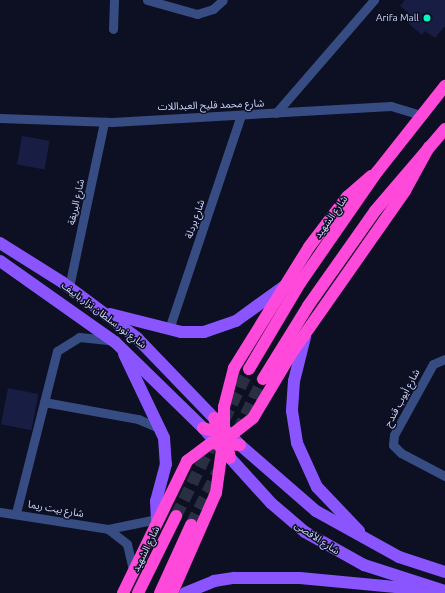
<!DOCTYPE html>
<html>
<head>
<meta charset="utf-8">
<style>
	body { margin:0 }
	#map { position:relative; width:445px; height:593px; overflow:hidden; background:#0d1022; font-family:Ubuntu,"Noto Sans Arabic",sans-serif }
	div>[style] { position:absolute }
	.building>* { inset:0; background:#181d44; transform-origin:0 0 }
	.highway-tunnel>* { height:12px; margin-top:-6px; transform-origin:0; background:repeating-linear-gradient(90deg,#2a2e43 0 12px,transparent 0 18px) }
	.minor>* { height:9px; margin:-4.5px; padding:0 4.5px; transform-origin:4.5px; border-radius:4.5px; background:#364c83 }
	.major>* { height:12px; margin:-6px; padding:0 6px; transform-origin:6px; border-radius:6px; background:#8a55ff }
	.highway>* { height:12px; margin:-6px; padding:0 6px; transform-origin:6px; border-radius:6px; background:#ff49da }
	.dots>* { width:11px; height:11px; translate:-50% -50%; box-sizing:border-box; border:2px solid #0d1022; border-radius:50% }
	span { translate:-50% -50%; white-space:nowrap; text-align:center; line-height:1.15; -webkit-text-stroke:3px #0d1022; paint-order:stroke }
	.poi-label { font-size:10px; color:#ced8ff }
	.right { translate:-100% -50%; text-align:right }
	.street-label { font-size:10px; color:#ced8ff }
</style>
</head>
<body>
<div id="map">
	<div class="building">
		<i style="clip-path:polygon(405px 0,445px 0,445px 26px,435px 38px,425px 31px,422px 35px,406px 21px,411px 15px,400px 6px)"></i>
		<i style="left:22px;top:136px;width:28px;height:29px;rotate:10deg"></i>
		<i style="left:8px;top:388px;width:31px;height:37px;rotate:11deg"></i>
	</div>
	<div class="highway-tunnel">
		<i style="left:224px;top:420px;width:57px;rotate:-63.9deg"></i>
		<i style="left:238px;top:431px;width:58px;rotate:-64.3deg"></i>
		<i style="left:176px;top:516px;width:86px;rotate:-63.7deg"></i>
		<i style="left:191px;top:525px;width:60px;rotate:-63.4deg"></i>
	</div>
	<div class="minor">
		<i style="left:147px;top:0;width:52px;rotate:15.6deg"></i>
		<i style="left:197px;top:14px;width:17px;rotate:-17deg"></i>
		<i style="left:213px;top:9px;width:13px;rotate:-42deg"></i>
		<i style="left:113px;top:29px;width:29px;rotate:-88deg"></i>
		<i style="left:276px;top:113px;width:150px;rotate:-49.1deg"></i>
		<i style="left:0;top:118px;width:112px;rotate:2deg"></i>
		<i style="left:112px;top:122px;width:279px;rotate:-3.3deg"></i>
		<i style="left:391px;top:106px;width:31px;rotate:17deg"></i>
		<i style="left:69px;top:287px;width:169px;rotate:-78deg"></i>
		<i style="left:169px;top:329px;width:226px;rotate:-71.4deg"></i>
		<i style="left:445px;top:359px;width:13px;rotate:157deg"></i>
		<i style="left:433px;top:364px;width:81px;rotate:118.8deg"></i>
		<i style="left:394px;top:435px;width:10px;rotate:96deg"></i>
		<i style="left:393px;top:445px;width:11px;rotate:45deg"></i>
		<i style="left:401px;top:453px;width:50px;rotate:27.6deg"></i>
		<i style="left:44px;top:402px;width:96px;rotate:10.3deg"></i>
		<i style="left:138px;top:419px;width:25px;rotate:23deg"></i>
		<i style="left:0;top:512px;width:109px;rotate:8.9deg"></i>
		<i style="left:108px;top:529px;width:50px;rotate:-11.5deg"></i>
		<i style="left:16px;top:513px;width:167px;rotate:-75.8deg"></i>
		<i style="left:57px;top:351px;width:26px;rotate:-32deg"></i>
		<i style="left:79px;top:337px;width:29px;rotate:6deg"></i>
		<i style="left:108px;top:529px;width:24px;rotate:38deg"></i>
		<i style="left:127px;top:544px;width:28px;rotate:77deg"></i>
	</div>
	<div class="major">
		<i style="left:0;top:243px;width:73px;rotate:32.2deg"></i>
		<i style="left:62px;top:282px;width:94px;rotate:36.7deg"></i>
		<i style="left:137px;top:338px;width:149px;rotate:46.1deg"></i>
		<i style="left:240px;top:445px;width:101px;rotate:41deg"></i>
		<i style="left:316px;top:511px;width:95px;rotate:29deg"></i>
		<i style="left:399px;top:557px;width:48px;rotate:18.1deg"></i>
		<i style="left:0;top:261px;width:141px;rotate:35.2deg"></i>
		<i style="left:115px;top:342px;width:123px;rotate:44.3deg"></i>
		<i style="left:203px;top:428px;width:101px;rotate:47.8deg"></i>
		<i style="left:271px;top:503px;width:45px;rotate:40.5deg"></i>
		<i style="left:305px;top:532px;width:68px;rotate:29.2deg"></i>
		<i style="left:364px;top:565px;width:85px;rotate:17.8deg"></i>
		<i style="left:110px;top:314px;width:73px;rotate:14.2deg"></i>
		<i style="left:181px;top:332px;width:23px"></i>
		<i style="left:204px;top:332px;width:34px;rotate:-19deg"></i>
		<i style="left:236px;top:321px;width:58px;rotate:-35.9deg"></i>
		<i style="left:305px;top:337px;width:45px;rotate:104deg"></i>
		<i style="left:294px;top:381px;width:30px;rotate:94deg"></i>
		<i style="left:292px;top:411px;width:32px;rotate:81deg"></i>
		<i style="left:297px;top:443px;width:48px;rotate:65.6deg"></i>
		<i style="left:317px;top:487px;width:61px;rotate:46.3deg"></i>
		<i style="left:124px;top:354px;width:93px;rotate:64.5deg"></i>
		<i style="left:164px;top:438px;width:26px;rotate:86deg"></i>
		<i style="left:166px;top:464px;width:38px;rotate:105deg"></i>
		<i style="left:156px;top:501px;width:18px;rotate:87deg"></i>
		<i style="left:185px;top:593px;width:31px;rotate:-22deg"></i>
		<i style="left:214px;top:581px;width:20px;rotate:-9deg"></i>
		<i style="left:234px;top:578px;width:66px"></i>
		<i style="left:300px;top:578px;width:127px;rotate:5.4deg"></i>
	</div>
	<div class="highway">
		<i style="left:249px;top:369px;width:100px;rotate:-59.3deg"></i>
		<i style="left:300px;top:283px;width:135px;rotate:-55.3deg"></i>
		<i style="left:377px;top:172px;width:110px;rotate:-51.7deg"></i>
		<i style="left:263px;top:379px;width:86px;rotate:-58.3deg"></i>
		<i style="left:308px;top:306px;width:116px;rotate:-54.8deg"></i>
		<i style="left:375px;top:211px;width:108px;rotate:-49.5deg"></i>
		<i style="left:203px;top:428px;width:28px;rotate:17deg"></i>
		<i style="left:230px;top:436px;width:29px;rotate:-38deg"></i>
		<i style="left:253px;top:418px;width:78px;rotate:-59.2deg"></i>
		<i style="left:293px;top:351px;width:195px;rotate:-55deg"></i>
		<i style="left:405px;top:191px;width:50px;rotate:-61.4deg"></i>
		<i style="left:230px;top:458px;width:30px;rotate:-102deg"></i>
		<i style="left:224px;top:429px;width:22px;rotate:-90deg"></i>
		<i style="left:224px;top:407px;width:40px;rotate:-75.6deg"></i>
		<i style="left:234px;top:368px;width:142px;rotate:-58.2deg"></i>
		<i style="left:309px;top:247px;width:63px;rotate:-52.8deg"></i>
		<i style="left:347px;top:197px;width:32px;rotate:-41deg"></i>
		<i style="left:123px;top:593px;width:147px;rotate:-64.1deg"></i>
		<i style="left:187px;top:461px;width:30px;rotate:-37deg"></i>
		<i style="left:211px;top:443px;width:29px;rotate:4deg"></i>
		<i style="left:138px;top:593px;width:86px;rotate:-63.7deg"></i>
		<i style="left:160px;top:593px;width:75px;rotate:-65.5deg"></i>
		<i style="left:172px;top:593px;width:109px;rotate:-66.3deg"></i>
		<i style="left:216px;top:493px;width:44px;rotate:-82.2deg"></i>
		<i style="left:222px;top:449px;width:32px;rotate:-104deg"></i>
	</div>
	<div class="dots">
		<i style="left:427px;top:18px;background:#00f9c3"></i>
	</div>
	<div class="poi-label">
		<span class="right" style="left:419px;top:18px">Arifa Mall</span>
	</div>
	<div class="street-label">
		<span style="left:211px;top:105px;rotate:-2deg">شارع محمد فليح العبداللات</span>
		<span style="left:76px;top:202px;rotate:-78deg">شارع البريقة</span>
		<span style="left:331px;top:217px;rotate:-55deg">شارع الشهيد</span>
		<span style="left:195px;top:219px;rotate:-71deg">شارع بردلة</span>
		<span style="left:104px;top:315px;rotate:37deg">شارع نور سلطان نزار باييف</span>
		<span style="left:402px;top:398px;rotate:-62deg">شارع أيوب قندح</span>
		<span style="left:56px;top:509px;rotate:10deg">شارع بيت ريما</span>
		<span style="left:317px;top:538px;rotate:33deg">شارع الأقصى</span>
		<span style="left:146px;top:549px;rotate:-64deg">شارع الشهيد</span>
	</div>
</div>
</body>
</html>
